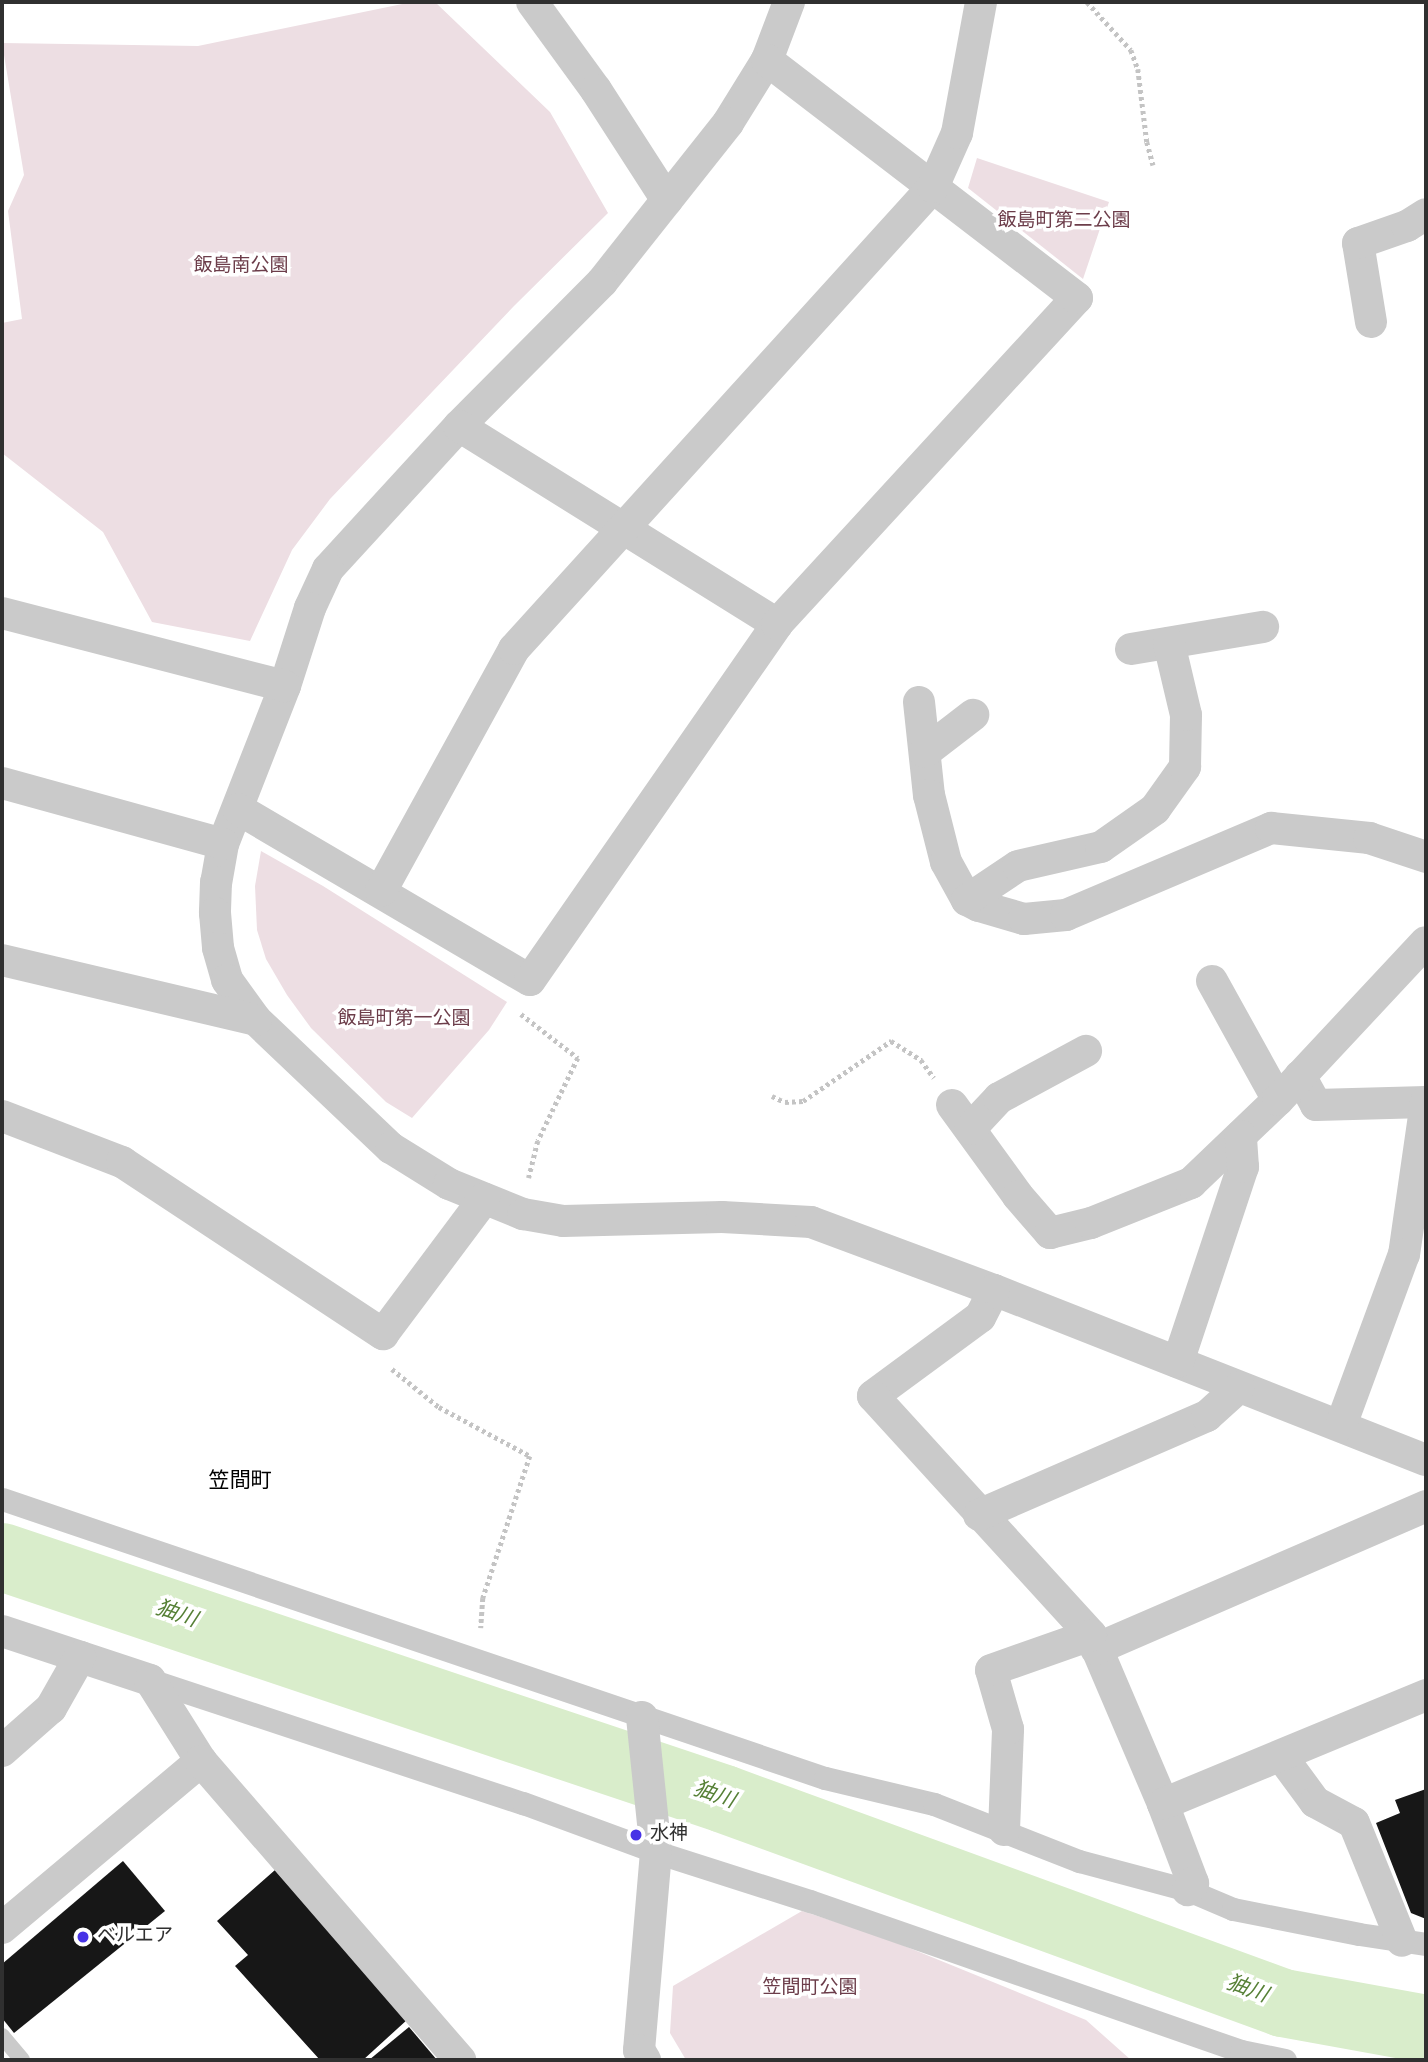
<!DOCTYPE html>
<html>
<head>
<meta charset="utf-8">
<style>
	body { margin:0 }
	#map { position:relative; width:1428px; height:2062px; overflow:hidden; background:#fff; font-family:Overpass,"Noto Sans JP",sans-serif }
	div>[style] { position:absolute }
	.green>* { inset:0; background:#eddee3 }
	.river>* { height:68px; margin:-34px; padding:0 34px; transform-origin:34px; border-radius:34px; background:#d9edcb }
	.building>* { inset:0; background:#171717 }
	.path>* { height:4.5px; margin-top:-2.25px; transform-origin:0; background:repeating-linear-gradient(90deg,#c4c4c4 0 3.5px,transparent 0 7px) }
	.service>* { height:16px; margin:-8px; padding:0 8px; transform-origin:8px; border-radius:8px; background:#cacaca }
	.pedestrian>* { height:23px; margin:-11.5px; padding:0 11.5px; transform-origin:11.5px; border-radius:11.5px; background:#cacaca }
	.minor>* { height:32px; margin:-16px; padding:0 16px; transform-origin:16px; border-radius:16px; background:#cacaca }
	.dots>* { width:19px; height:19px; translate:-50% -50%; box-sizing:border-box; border:4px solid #fff; border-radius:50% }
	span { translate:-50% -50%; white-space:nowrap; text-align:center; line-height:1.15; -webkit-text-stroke:7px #fff; paint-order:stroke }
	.park-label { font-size:19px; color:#6c3d4a }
	.poi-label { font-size:19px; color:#303030 }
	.left { translate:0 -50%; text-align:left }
	.neighbourhood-label { font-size:21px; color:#000 }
	.water-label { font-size:21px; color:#568036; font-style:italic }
	.frame { position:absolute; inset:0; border:4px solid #303030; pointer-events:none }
</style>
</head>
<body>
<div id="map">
	<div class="green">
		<i style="clip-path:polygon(412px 2px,435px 2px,550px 112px,608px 213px,514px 306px,330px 499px,292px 550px,250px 641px,152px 622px,103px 532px,2px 453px,2px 323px,22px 319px,8px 211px,24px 175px,2px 43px,198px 46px)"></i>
		<i style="clip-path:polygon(977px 158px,1109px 202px,1083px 279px,968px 188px)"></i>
		<i style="clip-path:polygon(261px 851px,323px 886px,507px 1002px,489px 1030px,412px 1118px,386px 1102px,311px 1028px,287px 995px,266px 959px,257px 930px,255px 886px)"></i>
		<i style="clip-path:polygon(802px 1911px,880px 1936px,1086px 2020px,1131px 2060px,686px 2060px,670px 2033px,673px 1986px)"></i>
	</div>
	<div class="river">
		<i style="left:2px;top:1557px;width:761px;rotate:18.53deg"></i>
		<i style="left:724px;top:1799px;width:595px;rotate:20.05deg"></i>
		<i style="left:1283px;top:2003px;width:145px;rotate:10.3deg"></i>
	</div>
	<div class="building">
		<i style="clip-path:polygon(1426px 1789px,1426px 1919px,1411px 1913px,1376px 1823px,1400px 1813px,1395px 1800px)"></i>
		<i style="clip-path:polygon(123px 1861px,165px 1911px,14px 2033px,2px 2018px,2px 1964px)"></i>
		<i style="clip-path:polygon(275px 1870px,408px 2019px,363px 2060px,320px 2060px,235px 1966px,248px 1955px,217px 1921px)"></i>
		<i style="clip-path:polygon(409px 2027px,437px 2060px,369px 2060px)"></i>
	</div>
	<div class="path">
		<i style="left:1087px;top:2px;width:65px;rotate:47.5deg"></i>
		<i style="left:1131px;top:50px;width:20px;rotate:70deg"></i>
		<i style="left:1138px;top:69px;width:74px;rotate:83deg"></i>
		<i style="left:1147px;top:142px;width:24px;rotate:75deg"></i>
		<i style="left:521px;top:1014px;width:72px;rotate:37.7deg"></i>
		<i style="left:578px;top:1058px;width:92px;rotate:115.7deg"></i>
		<i style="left:538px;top:1141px;width:38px;rotate:104deg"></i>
		<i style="left:772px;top:1096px;width:14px;rotate:25deg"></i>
		<i style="left:785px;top:1102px;width:18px;rotate:-3deg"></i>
		<i style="left:803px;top:1101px;width:107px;rotate:-34.3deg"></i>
		<i style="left:891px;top:1041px;width:36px;rotate:32deg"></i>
		<i style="left:921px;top:1060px;width:22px;rotate:54deg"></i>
		<i style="left:392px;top:1369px;width:60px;rotate:39deg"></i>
		<i style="left:439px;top:1407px;width:103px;rotate:28.3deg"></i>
		<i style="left:530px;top:1456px;width:150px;rotate:108.3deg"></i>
		<i style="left:483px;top:1598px;width:30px;rotate:94deg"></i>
	</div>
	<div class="service">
		<i style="left:2px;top:2036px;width:31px;rotate:50deg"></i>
	</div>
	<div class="pedestrian">
		<i style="left:2px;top:1499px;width:869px;rotate:18.73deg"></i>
		<i style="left:825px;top:1778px;width:112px;rotate:13.4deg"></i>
		<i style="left:934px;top:1804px;width:156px;rotate:21.5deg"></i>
		<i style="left:1079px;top:1861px;width:113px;rotate:14.9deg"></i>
		<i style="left:1188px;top:1890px;width:49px;rotate:22.9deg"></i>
		<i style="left:1233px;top:1909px;width:128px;rotate:11.2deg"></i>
		<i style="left:1359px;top:1934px;width:68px;rotate:8.5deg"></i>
		<i style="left:150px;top:1680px;width:393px;rotate:18.3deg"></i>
		<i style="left:523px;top:1803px;width:142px;rotate:20.2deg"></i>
		<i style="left:656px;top:1852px;width:162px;rotate:17.7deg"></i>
		<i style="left:810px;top:1901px;width:456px;rotate:19.2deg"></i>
		<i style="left:1241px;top:2051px;width:45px;rotate:11.6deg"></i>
	</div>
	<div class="minor">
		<i style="left:532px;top:2px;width:109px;rotate:54deg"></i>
		<i style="left:596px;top:90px;width:131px;rotate:57.2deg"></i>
		<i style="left:789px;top:2px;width:62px;rotate:110.8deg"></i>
		<i style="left:767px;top:60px;width:74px;rotate:121.8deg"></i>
		<i style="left:728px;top:123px;width:203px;rotate:128.4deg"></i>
		<i style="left:602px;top:282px;width:203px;rotate:134.8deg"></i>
		<i style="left:459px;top:426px;width:194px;rotate:132.5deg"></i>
		<i style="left:328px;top:569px;width:43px;rotate:114.8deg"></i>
		<i style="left:310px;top:608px;width:82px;rotate:107.8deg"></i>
		<i style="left:285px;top:686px;width:170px;rotate:111.4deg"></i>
		<i style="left:223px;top:844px;width:39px;rotate:100deg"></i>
		<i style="left:216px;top:882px;width:31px;rotate:92deg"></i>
		<i style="left:215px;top:913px;width:35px;rotate:85deg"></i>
		<i style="left:218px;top:948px;width:33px;rotate:74deg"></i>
		<i style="left:227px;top:980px;width:49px;rotate:54.1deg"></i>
		<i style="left:256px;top:1020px;width:186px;rotate:43.5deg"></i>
		<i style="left:391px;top:1148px;width:68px;rotate:31.8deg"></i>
		<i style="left:449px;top:1184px;width:80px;rotate:22.1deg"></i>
		<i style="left:523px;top:1214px;width:41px;rotate:9.9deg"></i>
		<i style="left:563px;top:1221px;width:159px;rotate:-1.4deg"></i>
		<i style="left:722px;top:1217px;width:89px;rotate:3.2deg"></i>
		<i style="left:811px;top:1222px;width:195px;rotate:20.4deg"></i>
		<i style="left:994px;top:1290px;width:464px;rotate:21.5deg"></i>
		<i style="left:1371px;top:322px;width:80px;rotate:-99.3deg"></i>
		<i style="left:1358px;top:243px;width:52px;rotate:-19.1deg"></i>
		<i style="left:1407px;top:226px;width:22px;rotate:-32deg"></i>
		<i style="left:459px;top:426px;width:375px;rotate:31.9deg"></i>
		<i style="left:2px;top:613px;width:292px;rotate:14.5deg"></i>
		<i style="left:1131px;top:649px;width:134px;rotate:-9.5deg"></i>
		<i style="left:919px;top:702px;width:94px;rotate:83.9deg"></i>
		<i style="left:929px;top:795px;width:69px;rotate:75.8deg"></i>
		<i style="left:946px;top:862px;width:43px;rotate:61.1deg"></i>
		<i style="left:967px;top:900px;width:13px;rotate:27deg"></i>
		<i style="left:979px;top:906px;width:47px;rotate:16.1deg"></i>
		<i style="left:1024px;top:919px;width:42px;rotate:-5.4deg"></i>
		<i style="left:1066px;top:915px;width:223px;rotate:-23deg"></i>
		<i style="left:1271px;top:828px;width:99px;rotate:5.8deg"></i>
		<i style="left:1369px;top:838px;width:60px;rotate:18.4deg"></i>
		<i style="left:925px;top:752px;width:61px;rotate:-37.6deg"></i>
		<i style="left:2px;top:783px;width:229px;rotate:15.4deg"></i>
		<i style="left:238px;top:809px;width:338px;rotate:30.4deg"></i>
		<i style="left:530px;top:980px;width:433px;rotate:-55.2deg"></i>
		<i style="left:777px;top:624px;width:443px;rotate:-47.4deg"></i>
		<i style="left:1077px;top:298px;width:391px;rotate:-142.5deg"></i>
		<i style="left:381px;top:891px;width:276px;rotate:-61.2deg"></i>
		<i style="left:514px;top:649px;width:624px;rotate:-47.79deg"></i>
		<i style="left:933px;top:187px;width:59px;rotate:-66deg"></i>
		<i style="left:957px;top:133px;width:133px;rotate:-79.6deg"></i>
		<i style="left:967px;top:900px;width:61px;rotate:-33.7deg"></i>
		<i style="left:1018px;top:866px;width:85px;rotate:-12.9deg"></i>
		<i style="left:1101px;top:847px;width:66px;rotate:-35.1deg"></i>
		<i style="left:1155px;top:809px;width:52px;rotate:-54.5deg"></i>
		<i style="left:1185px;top:767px;width:52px;rotate:-88.9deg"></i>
		<i style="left:1186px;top:715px;width:74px;rotate:-103.3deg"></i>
		<i style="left:2px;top:960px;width:261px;rotate:13.3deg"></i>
		<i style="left:1212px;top:981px;width:136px;rotate:61deg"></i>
		<i style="left:1300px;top:1076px;width:33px;rotate:61deg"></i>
		<i style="left:1316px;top:1105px;width:110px;rotate:-1.6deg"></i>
		<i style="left:1426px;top:1102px;width:154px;rotate:98.2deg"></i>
		<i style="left:1404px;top:1254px;width:182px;rotate:110.2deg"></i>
		<i style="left:952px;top:1105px;width:112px;rotate:54deg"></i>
		<i style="left:1018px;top:1196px;width:49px;rotate:49.1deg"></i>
		<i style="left:1050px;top:1233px;width:42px;rotate:-13.7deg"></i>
		<i style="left:1091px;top:1223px;width:108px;rotate:-21.8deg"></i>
		<i style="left:1191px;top:1183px;width:120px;rotate:-43.7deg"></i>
		<i style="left:1278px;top:1100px;width:216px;rotate:-46.9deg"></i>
		<i style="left:2px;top:1116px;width:129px;rotate:21deg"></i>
		<i style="left:122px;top:1162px;width:313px;rotate:33.4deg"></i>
		<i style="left:383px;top:1334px;width:169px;rotate:-53.2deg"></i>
		<i style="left:970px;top:1129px;width:42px;rotate:-46.9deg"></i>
		<i style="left:999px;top:1098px;width:99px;rotate:-28.4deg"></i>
		<i style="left:994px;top:1290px;width:30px;rotate:117deg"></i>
		<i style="left:980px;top:1317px;width:133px;rotate:143.6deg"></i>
		<i style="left:873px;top:1396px;width:323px;rotate:47.6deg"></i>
		<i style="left:1091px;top:1635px;width:184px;rotate:66.9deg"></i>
		<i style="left:1163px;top:1804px;width:85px;rotate:69.2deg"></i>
		<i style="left:1193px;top:1883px;width:9px;rotate:126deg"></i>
		<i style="left:1178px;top:1362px;width:206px;rotate:-71.6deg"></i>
		<i style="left:1243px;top:1167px;width:31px;rotate:-94deg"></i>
		<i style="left:979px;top:1515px;width:249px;rotate:-23.5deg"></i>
		<i style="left:1207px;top:1416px;width:43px;rotate:-42.2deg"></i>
		<i style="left:2px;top:1631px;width:156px;rotate:18.3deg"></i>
		<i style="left:150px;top:1680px;width:96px;rotate:57.8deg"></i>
		<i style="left:1096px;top:1649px;width:360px;rotate:-23.4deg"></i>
		<i style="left:642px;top:1717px;width:136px;rotate:84.1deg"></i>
		<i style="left:656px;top:1852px;width:199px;rotate:94.9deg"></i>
		<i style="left:639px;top:2050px;width:12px;rotate:59deg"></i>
		<i style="left:2px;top:1751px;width:65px;rotate:-41.3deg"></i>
		<i style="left:51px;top:1708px;width:59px;rotate:-60.4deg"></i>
		<i style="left:1282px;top:1757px;width:56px;rotate:53.7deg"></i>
		<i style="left:1315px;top:1802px;width:44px;rotate:28.3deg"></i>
		<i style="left:1354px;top:1823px;width:127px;rotate:67.9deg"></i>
		<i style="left:1163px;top:1804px;width:285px;rotate:-22.5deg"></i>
		<i style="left:1004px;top:1830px;width:101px;rotate:-87.7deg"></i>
		<i style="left:1008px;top:1729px;width:61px;rotate:-106.1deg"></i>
		<i style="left:991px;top:1670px;width:106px;rotate:-19.3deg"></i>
		<i style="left:2px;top:1928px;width:260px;rotate:-40deg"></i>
		<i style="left:201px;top:1761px;width:396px;rotate:49.1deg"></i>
	</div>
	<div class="dots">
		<i style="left:636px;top:1835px;background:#4733e6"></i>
		<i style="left:83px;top:1937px;background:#4733e6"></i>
	</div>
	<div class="park-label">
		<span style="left:1064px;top:222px">飯島町第二公園</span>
		<span style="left:241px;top:267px">飯島南公園</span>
		<span style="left:404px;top:1020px">飯島町第一公園</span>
		<span style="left:810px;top:1989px">笠間町公園</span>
	</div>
	<div class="poi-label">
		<span class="left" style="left:650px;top:1835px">水神</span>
		<span class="left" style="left:97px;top:1937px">ベルエア</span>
	</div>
	<div class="neighbourhood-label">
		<span style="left:240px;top:1482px">笠間町</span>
	</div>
	<div class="water-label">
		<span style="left:176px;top:1615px;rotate:19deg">㹨川</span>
		<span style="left:714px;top:1796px;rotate:19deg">㹨川</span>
		<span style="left:1247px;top:1990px;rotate:20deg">㹨川</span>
	</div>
	<div class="frame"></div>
</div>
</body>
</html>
